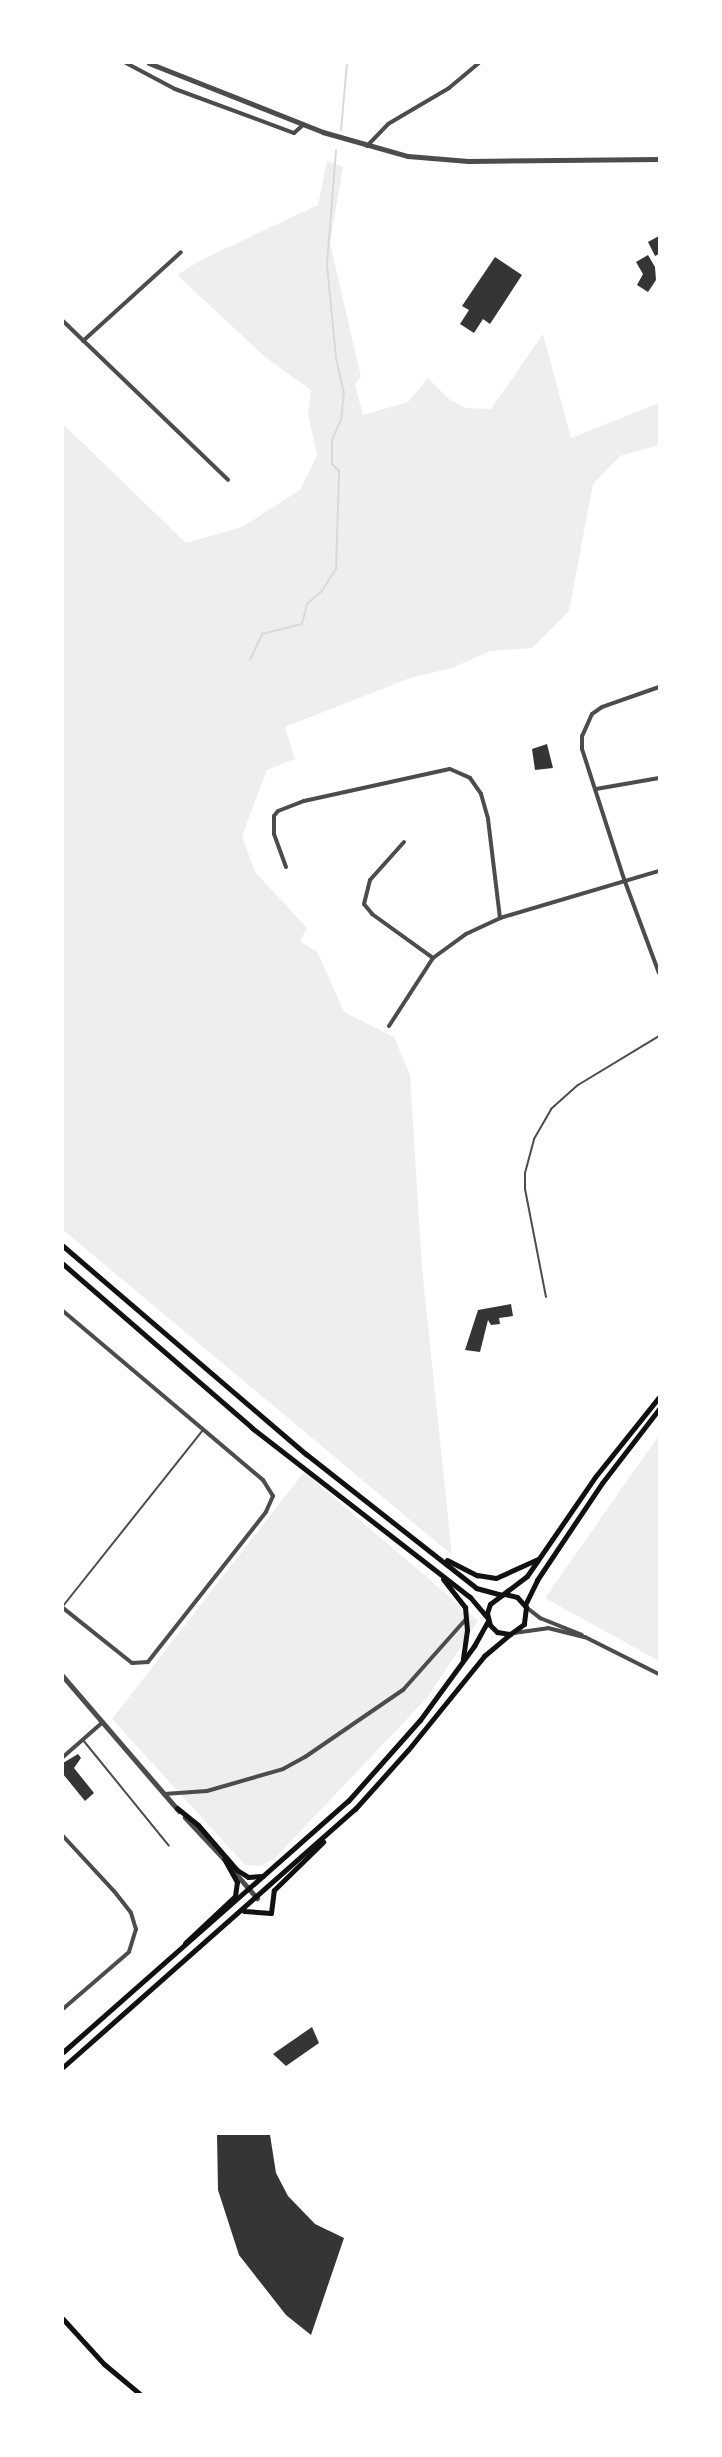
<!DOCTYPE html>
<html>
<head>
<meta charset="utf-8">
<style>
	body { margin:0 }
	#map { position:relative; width:722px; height:2457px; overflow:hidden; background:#fff; font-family:Inter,sans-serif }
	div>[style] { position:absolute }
	.green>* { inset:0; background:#eee }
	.stream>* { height:2px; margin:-1px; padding:0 1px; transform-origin:1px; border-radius:1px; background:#d9d9d9 }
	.building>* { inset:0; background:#353535 }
	.service>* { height:2px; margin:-1px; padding:0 1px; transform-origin:1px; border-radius:1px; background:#4c4c4c }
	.minor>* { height:4px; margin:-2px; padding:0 2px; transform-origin:2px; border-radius:2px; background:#4c4c4c }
	.tertiary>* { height:4.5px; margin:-2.25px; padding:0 2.25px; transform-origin:2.25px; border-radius:2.25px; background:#4c4c4c }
	.secondary>* { height:5px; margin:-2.5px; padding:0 2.5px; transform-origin:2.5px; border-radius:2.5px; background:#111 }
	span { translate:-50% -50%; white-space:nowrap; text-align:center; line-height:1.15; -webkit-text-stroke:6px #fff; paint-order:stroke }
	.frame { position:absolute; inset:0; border:64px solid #fff; pointer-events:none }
</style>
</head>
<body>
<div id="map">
	<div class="green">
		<i style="clip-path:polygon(327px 161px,343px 167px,330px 243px,361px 377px,355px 385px,363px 415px,408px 402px,428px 378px,449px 399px,466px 408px,491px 409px,543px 334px,571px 438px,659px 403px,659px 445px,620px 456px,593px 484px,569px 611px,532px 648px,490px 651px,452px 668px,410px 678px,285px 727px,295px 759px,267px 770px,242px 836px,255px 872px,307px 928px,300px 941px,318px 953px,344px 1012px,394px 1037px,410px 1075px,422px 1268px,452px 1555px,63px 1230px,63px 424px,186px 543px,242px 527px,300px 490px,317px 455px,308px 414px,311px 390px,265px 357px,177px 275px,201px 260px,318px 205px)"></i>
		<i style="clip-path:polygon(659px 1435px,659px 1661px,545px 1598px)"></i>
		<i style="clip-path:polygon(304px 1472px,478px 1621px,427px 1698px,275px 1858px,261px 1866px,245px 1865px,112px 1719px)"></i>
	</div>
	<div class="stream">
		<i style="left:341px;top:130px;width:67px;rotate:-84.9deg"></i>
		<i style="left:250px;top:660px;width:29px;rotate:-65deg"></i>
		<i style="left:262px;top:634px;width:41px;rotate:-14deg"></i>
		<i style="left:302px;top:624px;width:21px;rotate:-76deg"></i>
		<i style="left:307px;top:604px;width:20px;rotate:-41deg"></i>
		<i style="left:322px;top:591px;width:26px;rotate:-58deg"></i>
		<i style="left:336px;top:569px;width:98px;rotate:-88.2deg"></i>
		<i style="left:339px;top:471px;width:10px;rotate:-135deg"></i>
		<i style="left:332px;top:464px;width:24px;rotate:-90deg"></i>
		<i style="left:332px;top:440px;width:22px;rotate:-66deg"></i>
		<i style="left:341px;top:420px;width:27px;rotate:-84deg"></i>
		<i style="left:344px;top:393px;width:37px;rotate:-103deg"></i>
		<i style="left:336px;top:357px;width:92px;rotate:-95.6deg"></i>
		<i style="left:327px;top:265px;width:115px;rotate:-85.5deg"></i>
	</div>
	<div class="building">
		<i style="clip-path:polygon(659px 236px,659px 254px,655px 256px,648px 242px)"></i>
		<i style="clip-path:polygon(648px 255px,655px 267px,656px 280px,648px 292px,637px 285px,643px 274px,636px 262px)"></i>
		<i style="clip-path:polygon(495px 257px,522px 275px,490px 324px,483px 319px,474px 333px,460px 324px,469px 310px,462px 306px)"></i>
		<i style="clip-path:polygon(547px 744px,553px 768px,535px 770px,532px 749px)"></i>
		<i style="clip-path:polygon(511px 1304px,513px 1316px,499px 1318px,500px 1324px,491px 1325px,488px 1320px,480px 1352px,465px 1350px,478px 1310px)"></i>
		<i style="clip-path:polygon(78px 1754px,81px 1758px,74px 1768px,94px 1793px,85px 1801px,63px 1774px,63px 1763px)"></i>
		<i style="clip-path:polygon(312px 2027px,319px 2043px,286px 2066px,273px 2054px)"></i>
		<i style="clip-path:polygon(217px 2135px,270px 2135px,276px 2173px,288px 2196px,315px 2224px,344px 2238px,311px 2335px,286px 2315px,239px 2255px,218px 2190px)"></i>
	</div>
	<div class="service">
		<i style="left:546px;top:1297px;width:110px;rotate:-101deg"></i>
		<i style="left:525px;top:1189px;width:16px;rotate:-90deg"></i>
		<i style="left:525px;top:1173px;width:35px;rotate:-75deg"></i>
		<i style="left:534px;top:1139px;width:34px;rotate:-60deg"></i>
		<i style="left:551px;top:1109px;width:36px;rotate:-42deg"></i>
		<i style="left:578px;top:1085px;width:95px;rotate:-31.2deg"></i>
		<i style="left:63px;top:1606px;width:225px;rotate:-51.5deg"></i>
		<i style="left:83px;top:1740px;width:136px;rotate:50.9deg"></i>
	</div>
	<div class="minor">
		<i style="left:126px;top:63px;width:55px;rotate:28deg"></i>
		<i style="left:175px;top:89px;width:127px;rotate:20.3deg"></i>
		<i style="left:294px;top:133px;width:12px;rotate:-42deg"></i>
		<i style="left:367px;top:146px;width:30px;rotate:-46deg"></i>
		<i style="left:388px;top:124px;width:71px;rotate:-30.5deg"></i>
		<i style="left:449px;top:88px;width:39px;rotate:-40deg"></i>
		<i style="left:63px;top:321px;width:229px;rotate:43.9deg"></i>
		<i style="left:83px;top:341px;width:132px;rotate:-42.2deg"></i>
		<i style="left:659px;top:687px;width:60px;rotate:160.7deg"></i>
		<i style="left:602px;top:707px;width:12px;rotate:145deg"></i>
		<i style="left:592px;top:714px;width:24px;rotate:114deg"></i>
		<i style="left:582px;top:736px;width:13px;rotate:90deg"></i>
		<i style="left:582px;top:749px;width:137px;rotate:72.1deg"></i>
		<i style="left:624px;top:879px;width:100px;rotate:69.6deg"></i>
		<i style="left:596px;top:789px;width:64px;rotate:-9.9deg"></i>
		<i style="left:404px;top:842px;width:51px;rotate:131.8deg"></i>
		<i style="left:370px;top:880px;width:25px;rotate:104deg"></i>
		<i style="left:364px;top:904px;width:13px;rotate:51deg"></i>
		<i style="left:372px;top:914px;width:75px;rotate:35.8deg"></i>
		<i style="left:286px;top:867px;width:35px;rotate:-110deg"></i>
		<i style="left:274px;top:834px;width:18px;rotate:-90deg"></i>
		<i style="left:274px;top:816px;width:6px;rotate:-51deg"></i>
		<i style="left:278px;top:811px;width:28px;rotate:-21deg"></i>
		<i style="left:304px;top:801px;width:149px;rotate:-12.4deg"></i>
		<i style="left:450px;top:769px;width:22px;rotate:24deg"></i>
		<i style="left:470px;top:778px;width:19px;rotate:55deg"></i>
		<i style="left:481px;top:794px;width:26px;rotate:74deg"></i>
		<i style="left:488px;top:819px;width:100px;rotate:83.1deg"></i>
		<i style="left:389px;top:1026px;width:81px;rotate:-57.1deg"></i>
		<i style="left:433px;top:958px;width:41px;rotate:-36deg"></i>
		<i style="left:466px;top:934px;width:38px;rotate:-25deg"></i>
		<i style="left:500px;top:918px;width:166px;rotate:-16.5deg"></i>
		<i style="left:63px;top:1311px;width:262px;rotate:40.2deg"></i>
		<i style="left:263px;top:1480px;width:19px;rotate:58deg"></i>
		<i style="left:273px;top:1496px;width:17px;rotate:114deg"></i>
		<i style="left:266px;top:1512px;width:191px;rotate:128.2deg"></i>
		<i style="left:148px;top:1662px;width:16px;rotate:176deg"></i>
		<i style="left:132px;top:1663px;width:88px;rotate:-141.4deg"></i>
		<i style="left:526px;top:1607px;width:18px;rotate:38deg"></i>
		<i style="left:540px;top:1618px;width:45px;rotate:22deg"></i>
		<i style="left:514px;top:1633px;width:34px;rotate:-8deg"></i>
		<i style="left:548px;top:1628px;width:38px;rotate:14deg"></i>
		<i style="left:585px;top:1637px;width:83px;rotate:26.6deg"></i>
		<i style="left:63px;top:1757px;width:53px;rotate:-41.2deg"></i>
		<i style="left:164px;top:1794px;width:43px;rotate:-4deg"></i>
		<i style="left:207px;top:1791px;width:79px;rotate:-16.1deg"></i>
		<i style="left:283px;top:1769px;width:25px;rotate:-29deg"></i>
		<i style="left:305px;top:1757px;width:119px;rotate:-34.4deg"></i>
		<i style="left:403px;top:1690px;width:95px;rotate:-48.4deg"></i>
		<i style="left:63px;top:1836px;width:75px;rotate:47.2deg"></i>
		<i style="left:114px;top:1891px;width:28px;rotate:52deg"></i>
		<i style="left:131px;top:1913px;width:17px;rotate:73deg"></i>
		<i style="left:136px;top:1929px;width:24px;rotate:107deg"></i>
		<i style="left:129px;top:1952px;width:87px;rotate:139.2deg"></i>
	</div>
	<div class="tertiary">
		<i style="left:149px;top:63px;width:187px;rotate:21.6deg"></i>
		<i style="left:323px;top:132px;width:88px;rotate:15.8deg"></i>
		<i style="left:408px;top:156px;width:60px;rotate:4.8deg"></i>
		<i style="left:468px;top:161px;width:191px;rotate:-0.6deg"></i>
		<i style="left:63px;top:1676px;width:178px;rotate:49.3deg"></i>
		<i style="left:185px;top:1817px;width:60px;rotate:47deg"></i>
		<i style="left:231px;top:1868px;width:40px;rotate:49deg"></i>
	</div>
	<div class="secondary">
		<i style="left:63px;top:1246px;width:320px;rotate:40.6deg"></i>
		<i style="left:306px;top:1454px;width:216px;rotate:38.2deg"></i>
		<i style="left:476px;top:1588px;width:27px;rotate:15deg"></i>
		<i style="left:63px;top:1264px;width:250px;rotate:40.9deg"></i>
		<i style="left:252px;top:1428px;width:276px;rotate:37.8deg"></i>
		<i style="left:470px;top:1597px;width:26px;rotate:50deg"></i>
		<i style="left:447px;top:1560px;width:34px;rotate:27deg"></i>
		<i style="left:477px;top:1575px;width:19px;rotate:9deg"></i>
		<i style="left:496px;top:1578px;width:46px;rotate:-24.3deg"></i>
		<i style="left:443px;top:1579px;width:36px;rotate:52deg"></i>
		<i style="left:465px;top:1607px;width:23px;rotate:85deg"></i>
		<i style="left:467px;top:1630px;width:30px;rotate:98deg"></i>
		<i style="left:505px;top:1594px;width:12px;rotate:14deg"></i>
		<i style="left:517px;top:1597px;width:13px;rotate:48deg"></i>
		<i style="left:526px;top:1607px;width:17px;rotate:97deg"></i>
		<i style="left:524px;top:1624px;width:17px;rotate:144deg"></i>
		<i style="left:510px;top:1634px;width:13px;rotate:-171deg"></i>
		<i style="left:497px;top:1632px;width:10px;rotate:-135deg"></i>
		<i style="left:490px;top:1625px;width:12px;rotate:-104deg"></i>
		<i style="left:487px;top:1613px;width:9px;rotate:-72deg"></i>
		<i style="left:490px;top:1604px;width:46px;rotate:-37.1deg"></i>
		<i style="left:527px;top:1576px;width:120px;rotate:-55.5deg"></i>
		<i style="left:595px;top:1477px;width:102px;rotate:-51.3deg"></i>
		<i style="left:525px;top:1605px;width:28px;rotate:-64deg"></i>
		<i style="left:537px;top:1580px;width:117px;rotate:-56.2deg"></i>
		<i style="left:602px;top:1483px;width:93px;rotate:-52.4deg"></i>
		<i style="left:177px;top:1808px;width:27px;rotate:39deg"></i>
		<i style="left:198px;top:1825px;width:60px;rotate:49.1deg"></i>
		<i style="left:237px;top:1870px;width:13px;rotate:32deg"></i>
		<i style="left:248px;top:1877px;width:15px;rotate:-4deg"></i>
		<i style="left:244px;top:1911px;width:27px;rotate:4deg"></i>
		<i style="left:271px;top:1913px;width:23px;rotate:-83deg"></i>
		<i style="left:274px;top:1890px;width:69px;rotate:-44.4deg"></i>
		<i style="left:185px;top:1943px;width:69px;rotate:-43.2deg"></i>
		<i style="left:235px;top:1896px;width:14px;rotate:-82deg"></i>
		<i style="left:237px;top:1882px;width:26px;rotate:-119deg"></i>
		<i style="left:63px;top:2052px;width:380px;rotate:-41.4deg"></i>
		<i style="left:348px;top:1801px;width:108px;rotate:-48.4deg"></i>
		<i style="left:420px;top:1720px;width:92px;rotate:-53.9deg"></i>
		<i style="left:474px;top:1646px;width:29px;rotate:-61deg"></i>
		<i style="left:63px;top:2067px;width:390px;rotate:-41.5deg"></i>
		<i style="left:355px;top:1809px;width:79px;rotate:-48.1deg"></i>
		<i style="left:408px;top:1750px;width:121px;rotate:-51deg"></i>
		<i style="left:484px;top:1656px;width:34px;rotate:-40deg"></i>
		<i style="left:63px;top:2319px;width:61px;rotate:47.7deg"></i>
		<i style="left:104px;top:2364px;width:47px;rotate:39.8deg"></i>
	</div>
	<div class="frame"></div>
</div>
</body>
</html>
